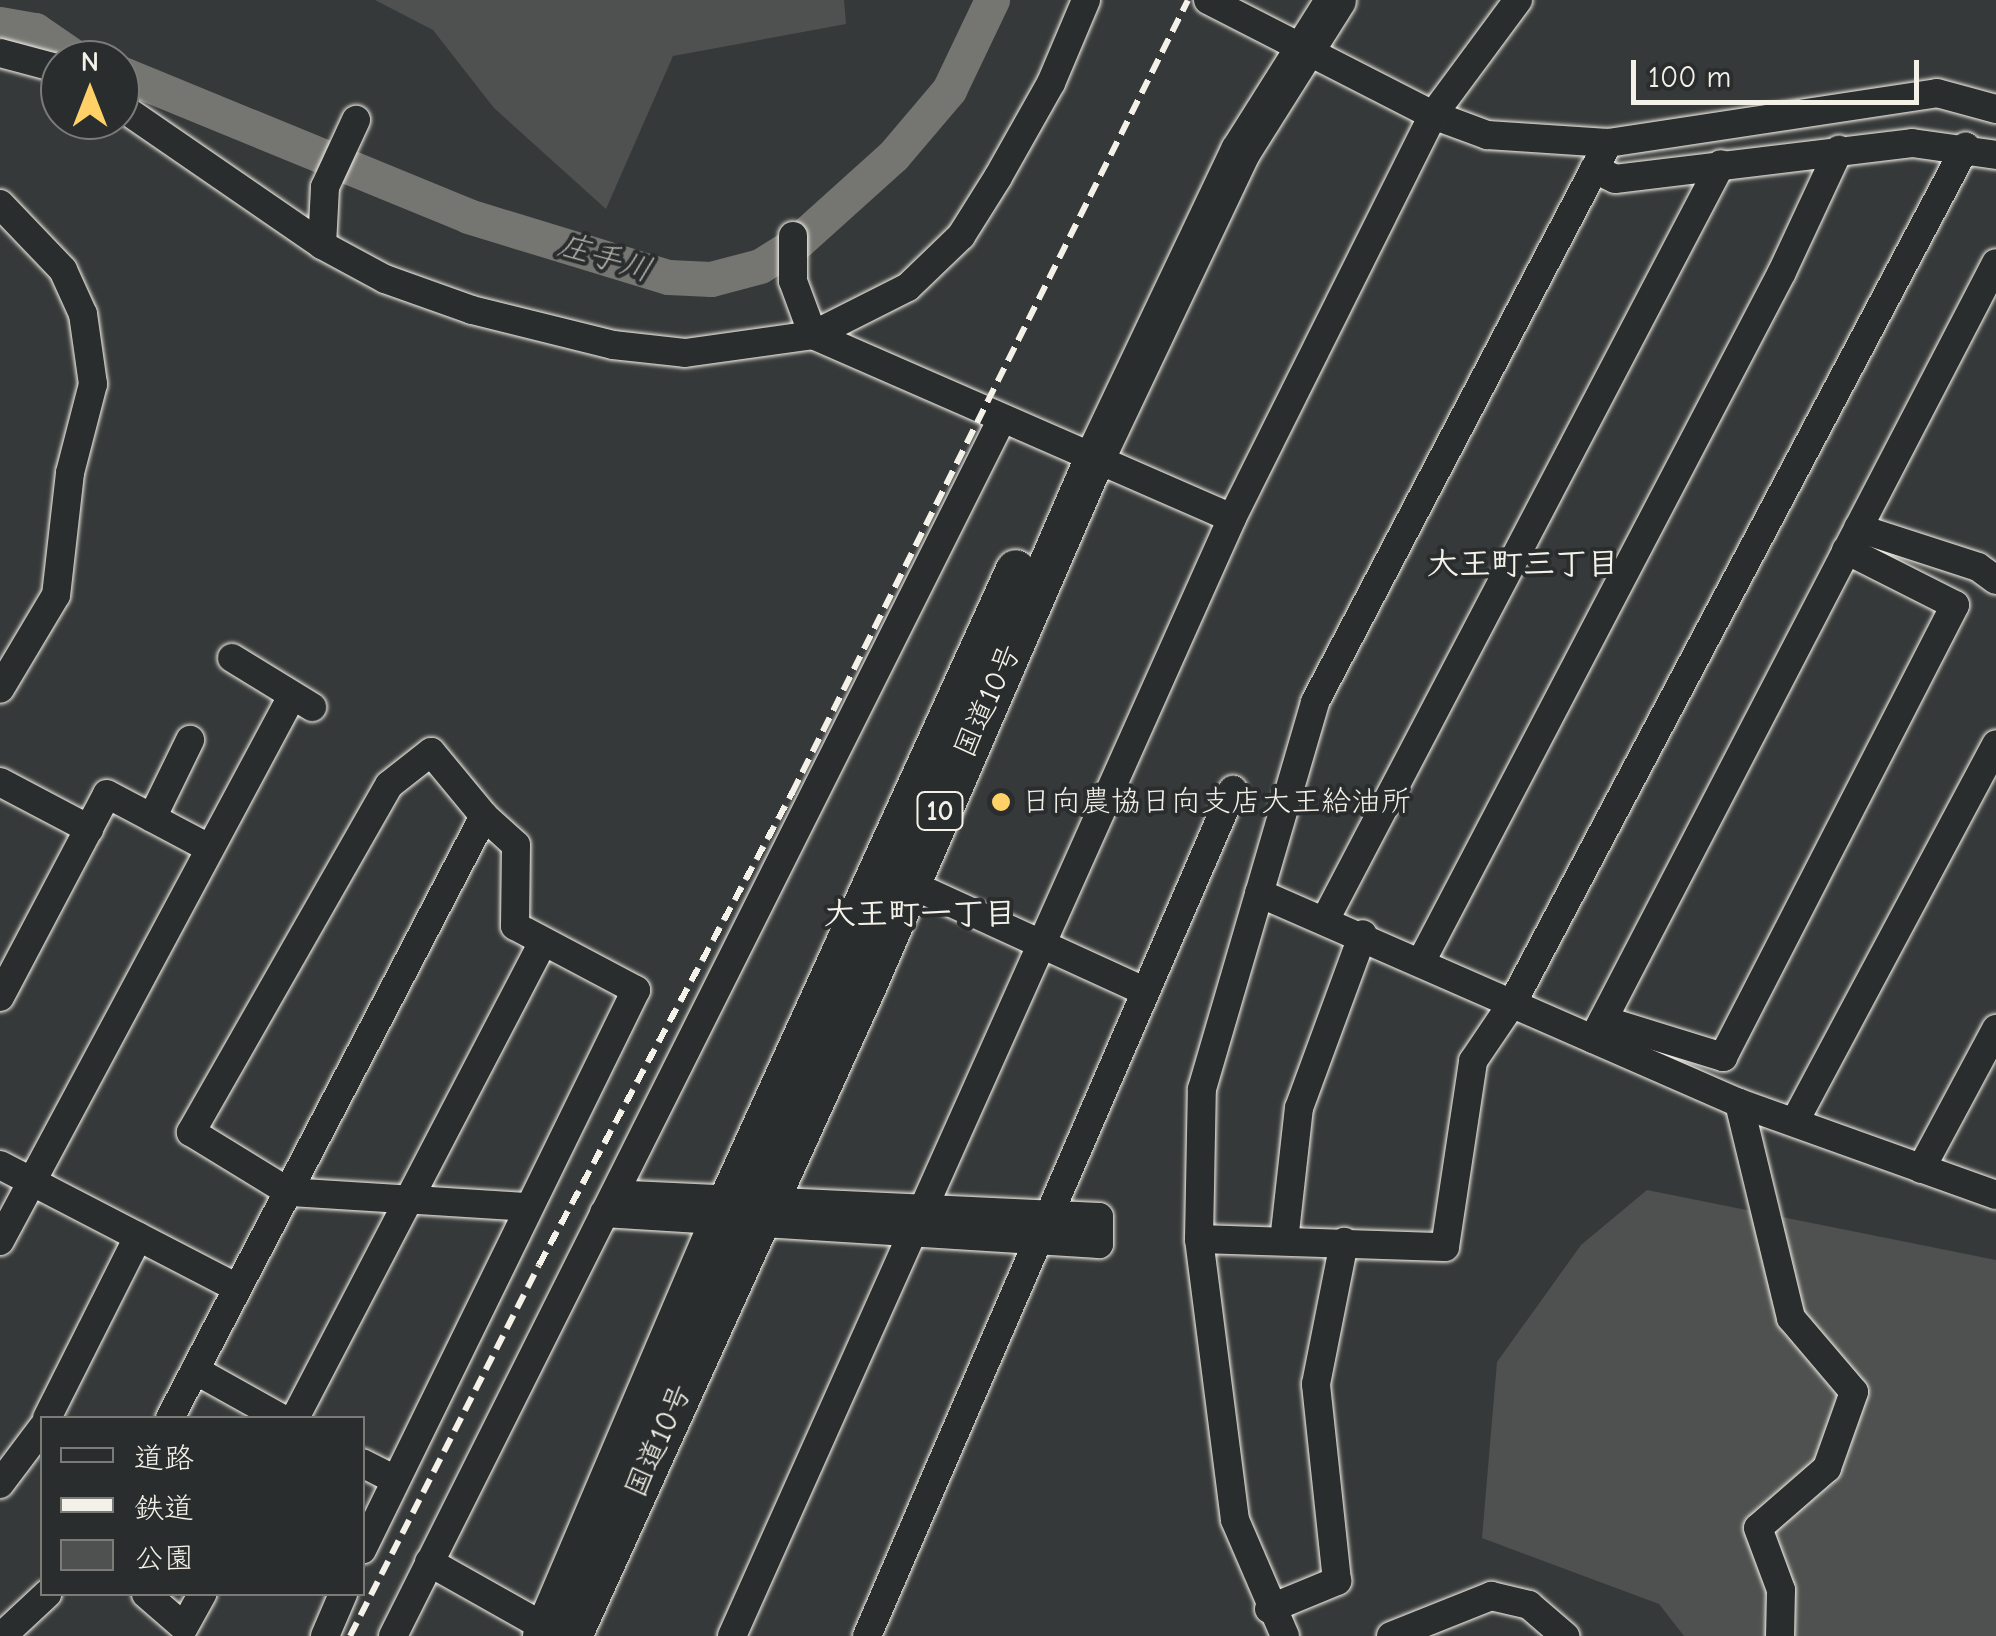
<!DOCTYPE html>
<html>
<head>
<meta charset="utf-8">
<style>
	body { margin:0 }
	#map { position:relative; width:1996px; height:1636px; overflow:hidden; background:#363939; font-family:"Comic Neue","Klee One",sans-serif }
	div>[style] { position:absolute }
	.green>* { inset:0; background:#4e514f }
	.river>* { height:35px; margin:-17.5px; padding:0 17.5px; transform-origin:17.5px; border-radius:17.5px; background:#757572 }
	.roads { filter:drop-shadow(0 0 2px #f4f1e8) drop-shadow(0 0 2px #f4f1e8) }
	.minor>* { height:28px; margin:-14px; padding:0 14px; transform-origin:14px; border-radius:14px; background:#2a2d2e }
	.highway>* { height:40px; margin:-20px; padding:0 20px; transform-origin:20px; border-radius:20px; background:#2a2d2e }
	.rail>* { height:6px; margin-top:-3px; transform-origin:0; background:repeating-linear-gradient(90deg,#f4f1e8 0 15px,transparent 0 23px) }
	.dots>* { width:28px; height:28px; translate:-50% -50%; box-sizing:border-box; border:5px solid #2a2d2e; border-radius:50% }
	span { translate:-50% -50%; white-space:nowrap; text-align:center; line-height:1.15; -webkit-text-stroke:8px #2a2d2e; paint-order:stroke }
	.shield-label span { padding:2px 8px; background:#2a2d2e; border:2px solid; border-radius:8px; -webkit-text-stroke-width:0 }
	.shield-label { font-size:28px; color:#f4f1e8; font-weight:700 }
	.street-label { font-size:30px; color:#f4f1e8 }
	.poi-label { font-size:30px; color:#f4f1e8 }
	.left { translate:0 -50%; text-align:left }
	.water-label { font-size:32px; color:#b4b3ad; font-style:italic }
	.neighbourhood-label { font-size:32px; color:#f4f1e8; font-weight:700 }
	.legend { position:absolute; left:40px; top:1416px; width:325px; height:180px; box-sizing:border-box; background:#2a2d2e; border:2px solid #7b7b78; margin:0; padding:12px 18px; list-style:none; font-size:30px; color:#f4f1e8 }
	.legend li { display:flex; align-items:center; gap:20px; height:50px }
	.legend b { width:50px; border:2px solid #7b7b78 }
	.north { position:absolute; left:40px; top:40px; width:100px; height:100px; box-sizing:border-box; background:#2a2d2e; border:2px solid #7b7b78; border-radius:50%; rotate:0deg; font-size:28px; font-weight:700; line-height:40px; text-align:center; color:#f4f1e8 }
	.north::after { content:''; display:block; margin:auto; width:35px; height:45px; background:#ffd166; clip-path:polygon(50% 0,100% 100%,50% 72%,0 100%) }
	.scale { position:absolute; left:1631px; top:60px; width:288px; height:45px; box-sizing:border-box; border:5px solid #f4f1e8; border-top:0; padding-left:12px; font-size:30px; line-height:35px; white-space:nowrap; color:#f4f1e8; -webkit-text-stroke:8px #2a2d2e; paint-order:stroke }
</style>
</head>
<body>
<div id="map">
	<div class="green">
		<i style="clip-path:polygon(375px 0,844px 0,846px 24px,673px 56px,606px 209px,494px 108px,433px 30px)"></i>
		<i style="clip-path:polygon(1647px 1190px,1996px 1260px,1996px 1636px,1684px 1636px,1659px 1604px,1482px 1538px,1497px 1362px,1581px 1245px)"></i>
	</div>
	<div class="river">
		<i style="left:0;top:24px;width:36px;rotate:10deg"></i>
		<i style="left:35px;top:30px;width:53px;rotate:34.3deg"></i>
		<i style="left:120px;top:73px;width:376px;rotate:22.3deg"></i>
		<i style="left:468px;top:216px;width:209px;rotate:17deg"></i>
		<i style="left:668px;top:277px;width:43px;rotate:2.7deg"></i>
		<i style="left:711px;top:279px;width:51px;rotate:-14.9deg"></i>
		<i style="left:760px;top:266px;width:40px;rotate:-32deg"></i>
		<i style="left:794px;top:245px;width:133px;rotate:-42deg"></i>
		<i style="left:893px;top:156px;width:87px;rotate:-49.7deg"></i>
		<i style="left:949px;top:90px;width:100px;rotate:-64.5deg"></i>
	</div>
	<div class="roads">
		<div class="minor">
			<i style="left:1208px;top:0;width:253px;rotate:27.1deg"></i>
			<i style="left:1433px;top:115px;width:58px;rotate:20.3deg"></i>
			<i style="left:1487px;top:135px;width:121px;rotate:3.8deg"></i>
			<i style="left:1608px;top:143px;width:333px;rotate:-8.6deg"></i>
			<i style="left:1937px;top:93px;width:61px;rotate:15.2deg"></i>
			<i style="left:0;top:53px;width:62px;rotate:14.9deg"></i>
			<i style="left:120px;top:106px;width:245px;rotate:34.5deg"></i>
			<i style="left:322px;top:245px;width:72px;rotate:28.4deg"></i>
			<i style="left:385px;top:279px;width:92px;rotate:19.6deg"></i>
			<i style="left:472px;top:310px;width:145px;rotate:13.9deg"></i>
			<i style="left:613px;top:345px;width:72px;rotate:6.3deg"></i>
			<i style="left:685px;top:353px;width:129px;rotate:-8deg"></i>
			<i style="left:813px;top:335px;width:106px;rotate:-26.8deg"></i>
			<i style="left:908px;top:287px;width:74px;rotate:-43.9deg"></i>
			<i style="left:961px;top:236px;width:70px;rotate:-57.9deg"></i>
			<i style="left:998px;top:177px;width:108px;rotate:-60.6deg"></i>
			<i style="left:1051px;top:83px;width:90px;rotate:-67.1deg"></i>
			<i style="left:1594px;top:169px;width:23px;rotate:25deg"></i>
			<i style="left:1615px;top:179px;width:299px;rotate:-6.9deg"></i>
			<i style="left:1912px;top:143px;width:85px;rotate:8.1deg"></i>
			<i style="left:0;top:204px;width:91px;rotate:46.3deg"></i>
			<i style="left:63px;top:270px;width:48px;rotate:65.6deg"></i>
			<i style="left:83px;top:314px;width:71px;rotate:81.9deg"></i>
			<i style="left:93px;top:384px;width:92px;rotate:104.5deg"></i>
			<i style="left:70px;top:473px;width:123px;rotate:96.5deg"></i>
			<i style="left:56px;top:595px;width:109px;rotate:120.8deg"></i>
			<i style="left:793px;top:236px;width:45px;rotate:90deg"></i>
			<i style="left:793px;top:281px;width:58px;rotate:69.7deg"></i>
			<i style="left:813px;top:335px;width:457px;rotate:23.6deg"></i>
			<i style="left:322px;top:245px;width:58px;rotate:-87deg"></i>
			<i style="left:325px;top:187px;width:74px;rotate:-65.2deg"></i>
			<i style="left:1858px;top:528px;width:126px;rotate:18deg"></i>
			<i style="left:1978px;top:567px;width:22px;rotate:36deg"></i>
			<i style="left:232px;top:658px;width:94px;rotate:31.5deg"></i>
			<i style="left:0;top:782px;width:101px;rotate:27.8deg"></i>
			<i style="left:484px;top:816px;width:83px;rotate:-129.6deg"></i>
			<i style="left:431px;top:752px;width:53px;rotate:141.8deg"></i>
			<i style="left:389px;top:785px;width:400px;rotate:119.7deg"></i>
			<i style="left:191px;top:1132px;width:115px;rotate:31.5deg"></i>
			<i style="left:289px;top:1192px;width:239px;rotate:3.6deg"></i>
			<i style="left:152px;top:818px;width:87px;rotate:-64deg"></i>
			<i style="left:908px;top:883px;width:260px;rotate:24.6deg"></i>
			<i style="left:1259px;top:893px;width:524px;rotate:23.63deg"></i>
			<i style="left:1739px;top:1103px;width:273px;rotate:19.7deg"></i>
			<i style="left:1326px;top:918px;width:851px;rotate:-62.35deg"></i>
			<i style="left:1422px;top:960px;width:776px;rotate:-62.38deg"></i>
			<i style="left:1782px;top:272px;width:135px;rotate:-65deg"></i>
			<i style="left:0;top:997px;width:229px;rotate:-62.2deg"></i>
			<i style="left:107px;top:794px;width:115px;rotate:27.9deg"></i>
			<i style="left:1603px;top:1020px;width:126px;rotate:17.1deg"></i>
			<i style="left:1723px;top:1057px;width:508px;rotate:-62.83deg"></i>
			<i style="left:1955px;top:605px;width:122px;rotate:-153.2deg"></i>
			<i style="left:1593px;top:1039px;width:874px;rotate:-62.56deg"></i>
			<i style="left:1739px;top:1103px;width:221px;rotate:76.4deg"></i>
			<i style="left:1791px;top:1318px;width:97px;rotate:49.6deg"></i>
			<i style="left:1854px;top:1392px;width:81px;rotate:109.6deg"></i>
			<i style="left:1827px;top:1468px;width:91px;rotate:139deg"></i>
			<i style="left:1758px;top:1528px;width:66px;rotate:69.6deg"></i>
			<i style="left:1781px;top:1590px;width:46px;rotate:91.2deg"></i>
			<i style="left:1795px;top:1121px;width:427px;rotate:-61.9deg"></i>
			<i style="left:0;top:1165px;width:265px;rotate:27.4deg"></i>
			<i style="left:1921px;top:1169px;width:159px;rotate:-61.8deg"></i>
			<i style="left:604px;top:1213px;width:496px;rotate:3.6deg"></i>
			<i style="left:1099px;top:1244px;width:27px;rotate:-90deg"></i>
			<i style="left:1099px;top:1217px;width:485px;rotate:-177.3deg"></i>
			<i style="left:1199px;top:1239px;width:246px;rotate:1.9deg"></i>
			<i style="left:1445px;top:1247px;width:188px;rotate:-81.4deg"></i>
			<i style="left:1473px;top:1061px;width:71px;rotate:-55.9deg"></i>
			<i style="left:1513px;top:1002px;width:968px;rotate:-62.11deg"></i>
			<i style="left:0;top:1241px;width:618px;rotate:-61.82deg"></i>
			<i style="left:1284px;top:1241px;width:134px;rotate:-83.6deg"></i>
			<i style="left:1299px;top:1108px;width:185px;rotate:-69.8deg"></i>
			<i style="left:195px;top:1370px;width:98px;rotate:29.2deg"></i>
			<i style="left:47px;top:1418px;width:203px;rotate:-63.3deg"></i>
			<i style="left:170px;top:1418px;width:679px;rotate:-62.45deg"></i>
			<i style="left:484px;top:816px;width:43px;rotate:42.2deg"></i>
			<i style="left:516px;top:845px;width:81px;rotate:90.7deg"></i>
			<i style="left:515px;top:926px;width:137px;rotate:27.9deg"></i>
			<i style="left:636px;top:990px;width:623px;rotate:116.07deg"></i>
			<i style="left:295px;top:1418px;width:537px;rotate:-62.48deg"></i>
			<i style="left:362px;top:1463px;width:36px;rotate:27deg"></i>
			<i style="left:0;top:1484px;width:70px;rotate:-53.1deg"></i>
			<i style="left:429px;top:1562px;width:134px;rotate:29.4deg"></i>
			<i style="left:146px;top:1594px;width:50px;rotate:41deg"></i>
			<i style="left:184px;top:1627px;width:38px;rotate:-61deg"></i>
			<i style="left:1269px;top:1609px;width:74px;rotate:-22.4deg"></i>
			<i style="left:1337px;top:1581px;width:198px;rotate:-96.1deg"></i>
			<i style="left:1316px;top:1384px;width:145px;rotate:-78.8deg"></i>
			<i style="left:2px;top:1636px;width:62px;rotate:-43deg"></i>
			<i style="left:325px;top:1636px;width:46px;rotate:-66.8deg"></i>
			<i style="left:393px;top:1636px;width:1361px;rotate:-63.42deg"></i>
			<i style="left:732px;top:1636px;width:1225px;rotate:-65.9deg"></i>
			<i style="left:1232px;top:518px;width:450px;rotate:-63.5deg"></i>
			<i style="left:1433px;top:115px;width:143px;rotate:-53.5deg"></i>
			<i style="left:867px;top:1636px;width:922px;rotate:-66.61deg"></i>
			<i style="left:1285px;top:1636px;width:126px;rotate:-113.3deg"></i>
			<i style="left:1235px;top:1520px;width:283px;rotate:-97.3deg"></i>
			<i style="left:1199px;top:1239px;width:150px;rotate:-88.9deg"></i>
			<i style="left:1202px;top:1089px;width:403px;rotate:-73.7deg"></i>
			<i style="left:1315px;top:702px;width:631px;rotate:-62.34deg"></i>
			<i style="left:1391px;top:1636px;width:108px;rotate:-21.8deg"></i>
			<i style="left:1491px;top:1596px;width:39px;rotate:13deg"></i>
			<i style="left:1529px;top:1605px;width:48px;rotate:40.7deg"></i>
		</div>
		<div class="highway">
			<i style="left:543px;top:1636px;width:474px;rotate:-66.9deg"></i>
			<i style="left:729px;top:1200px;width:692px;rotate:-65.51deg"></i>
			<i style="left:572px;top:1636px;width:715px;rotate:-65.62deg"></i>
			<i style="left:867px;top:985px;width:574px;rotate:-66.6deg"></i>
			<i style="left:1095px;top:458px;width:340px;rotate:-64.6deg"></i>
			<i style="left:1241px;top:151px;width:178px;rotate:-57.8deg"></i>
		</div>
	</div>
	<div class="rail">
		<i style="left:350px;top:1636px;width:416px;rotate:-63deg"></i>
		<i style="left:539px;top:1265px;width:536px;rotate:-61.81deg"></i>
		<i style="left:792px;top:793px;width:886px;rotate:-63.46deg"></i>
	</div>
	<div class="dots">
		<i style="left:1001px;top:802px;background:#ffd166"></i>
	</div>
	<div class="shield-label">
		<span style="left:940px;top:811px">10</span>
	</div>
	<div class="street-label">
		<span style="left:988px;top:701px;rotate:-66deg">国道10号</span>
		<span style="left:659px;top:1441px;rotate:-66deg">国道10号</span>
	</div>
	<div class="poi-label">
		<span class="left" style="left:1021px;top:802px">日向農協日向支店大王給油所</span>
	</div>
	<div class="water-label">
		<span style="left:605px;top:258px;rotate:17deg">庄手川</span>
	</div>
	<div class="neighbourhood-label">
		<span style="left:1523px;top:564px">大王町三丁目</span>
		<span style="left:920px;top:914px">大王町一丁目</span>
	</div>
	<ul class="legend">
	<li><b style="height:12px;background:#2a2d2e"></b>道路</li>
	<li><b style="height:12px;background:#f4f1e8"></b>鉄道</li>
	<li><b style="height:28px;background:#4e514f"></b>公園</li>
	</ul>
	<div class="north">N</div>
	<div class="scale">100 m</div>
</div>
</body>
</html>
